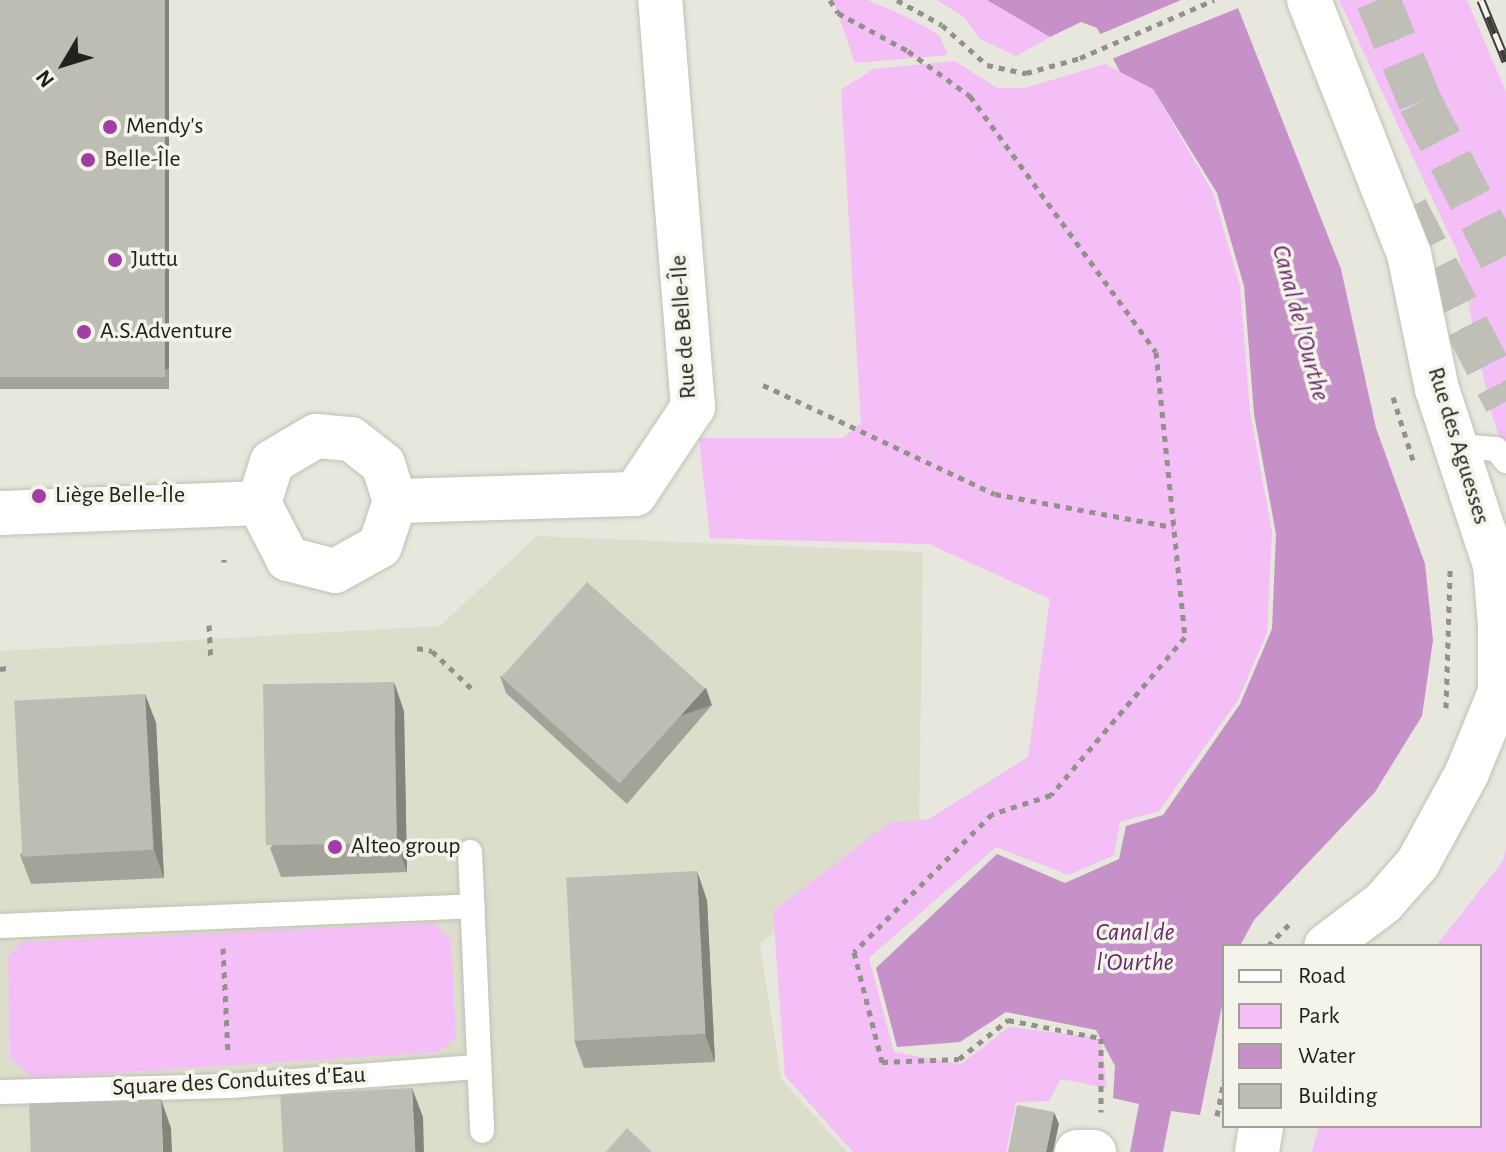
<!DOCTYPE html>
<html>
<head>
<meta charset="utf-8">
<style>
	body { margin:0 }
	#map { position:relative; width:1506px; height:1152px; overflow:hidden; background:#e7e7dd; font-family:"Alegreya Sans",sans-serif }
	div>[style] { position:absolute }
	.built>* { inset:0; background:#ddc }
	.green>* { inset:0; background:#f4bef6 }
	.water>* { inset:0; background:#c691c8 }
	.pier>* { inset:0; background:#e7e7dd }
	.motorway-tunnel>* { height:44px; margin-top:-22px; transform-origin:0; background:repeating-linear-gradient(90deg,#bfbfb7 0 44px,transparent 0 66px) }
	.path>* { height:5px; margin-top:-2.5px; transform-origin:0; background:repeating-linear-gradient(90deg,#92928b 0 6px,transparent 0 12px) }
	.roads { filter:drop-shadow(0 0 2px #c0c0b6) drop-shadow(0 0 2px #c0c0b6) }
	.service>* { height:24px; margin:-12px; padding:0 12px; transform-origin:12px; border-radius:12px; background:#fff }
	.minor>* { height:44px; margin:-22px; padding:0 22px; transform-origin:22px; border-radius:22px; background:#fff }
	.rail>* { height:9px; margin-top:-4.5px; transform-origin:0; background:repeating-linear-gradient(90deg,#f4f4ea 0 18px,#3e3e3a 0 36px); box-sizing:border-box; border-block:2px solid #3e3e3a }
	.wall>* { inset:0; background:#a3a39a; transform-origin:0 0 }
	.shaded-wall>* { inset:0; background:#84847d; transform-origin:0 0 }
	.building>* { inset:0; background:#bdbdb3; transform-origin:0 0 }
	.dots>* { width:22px; height:22px; translate:-50% -50%; box-sizing:border-box; border:4px solid #f4f4ea; border-radius:50% }
	span { translate:-50% -50%; white-space:nowrap; text-align:center; line-height:1.15; -webkit-text-stroke:7px #f4f4ea; paint-order:stroke }
	.poi-label { font-size:24px; color:#21211e }
	.left { translate:0 -50%; text-align:left }
	.street-label { font-size:24px; color:#21211e }
	.water-label { font-size:26px; color:#69296c; font-style:italic }
	.legend { position:absolute; left:1222px; top:944px; width:260px; height:184px; box-sizing:border-box; background:#f4f4ea; border:2px solid #a0a098; margin:0; padding:10px 14px; list-style:none; font-size:24px; color:#21211e }
	.legend li { display:flex; align-items:center; gap:16px; height:40px }
	.legend b { width:40px; border:2px solid #a0a098 }
	.north { position:absolute; left:24px; top:24px; width:80px; height:80px; -webkit-text-stroke:6px #f4f4ea; paint-order:stroke; rotate:232deg; font-size:22px; font-weight:700; line-height:32px; text-align:center; color:#21211e }
	.north::after { content:''; display:block; margin:auto; width:28px; height:36px; background:#21211e; clip-path:polygon(50% 0,100% 100%,50% 72%,0 100%) }
</style>
</head>
<body>
<div id="map">
	<div class="built">
		<i style="clip-path:polygon(537px 536px,923px 552px,919px 825px,760px 944px,781px 1079px,847px 1152px,0 1152px,0 651px,440px 626px)"></i>
	</div>
	<div class="green">
		<i style="clip-path:polygon(833px 0,868px 0,911px 19px,939px 35px,948px 55px,855px 63px)"></i>
		<i style="clip-path:polygon(936px 0,987px 0,1050px 37px,1016px 56px,980px 39px,963px 16px)"></i>
		<i style="clip-path:polygon(1339px 0,1467px 0,1506px 92px,1506px 454px,1491px 413px,1458px 253px)"></i>
		<i style="clip-path:polygon(955px 61px,997px 88px,1025px 88px,1105px 64px,1153px 89px,1213px 193px,1240px 286px,1250px 412px,1272px 532px,1267px 633px,1238px 700px,1159px 811px,1120px 822px,1114px 855px,1069px 875px,996px 847px,869px 958px,894px 1052px,961px 1064px,1009px 1027px,1101px 1038px,1107px 1088px,1061px 1079px,1049px 1101px,1016px 1102px,1006px 1152px,853px 1152px,785px 1076px,773px 911px,889px 823px,929px 819px,1028px 757px,1050px 599px,929px 544px,710px 538px,699px 438px,843px 438px,861px 423px,841px 90px,873px 69px)"></i>
		<i style="clip-path:polygon(1506px 846px,1506px 1152px,1312px 1152px,1319px 1126px,1480px 1126px,1480px 946px,1436px 946px,1503px 861px)"></i>
		<i style="clip-path:polygon(433px 923px,451px 940px,456px 1037px,439px 1052px,33px 1078px,10px 1058px,8px 957px,22px 942px)"></i>
	</div>
	<div class="water">
		<i style="clip-path:polygon(987px 0,1231px 0,1238px 8px,1341px 269px,1376px 428px,1425px 564px,1433px 640px,1422px 716px,1375px 792px,1254px 920px,1240px 946px,1224px 946px,1224px 996px,1200px 1115px,1171px 1111px,1163px 1152px,1130px 1152px,1139px 1104px,1113px 1098px,1115px 1066px,1096px 1030px,1006px 1012px,960px 1042px,897px 1047px,876px 968px,997px 854px,1065px 883px,1119px 859px,1126px 826px,1163px 815px,1240px 704px,1272px 629px,1276px 534px,1254px 414px,1244px 286px,1217px 193px,1153px 89px,1120px 72px,1097px 28px,1081px 22px,1050px 37px)"></i>
	</div>
	<div class="pier">
		<i style="clip-path:polygon(1181px 0,1236px 0,1241px 7px,1109px 60px,1096px 36px)"></i>
	</div>
	<div class="motorway-tunnel">
		<i style="left:1378px;top:0;width:110px;rotate:67.6deg"></i>
		<i style="left:1420px;top:102px;width:187px;rotate:62.6deg"></i>
		<i style="left:1406px;top:209px;width:217px;rotate:62.6deg"></i>
	</div>
	<div class="path">
		<i style="left:830px;top:0;width:15px;rotate:58deg"></i>
		<i style="left:838px;top:13px;width:80px;rotate:28.5deg"></i>
		<i style="left:908px;top:51px;width:77px;rotate:36deg"></i>
		<i style="left:970px;top:96px;width:316px;rotate:54deg"></i>
		<i style="left:1156px;top:352px;width:286px;rotate:84.2deg"></i>
		<i style="left:1185px;top:637px;width:207px;rotate:130.3deg"></i>
		<i style="left:1051px;top:795px;width:62px;rotate:162.1deg"></i>
		<i style="left:992px;top:814px;width:195px;rotate:135deg"></i>
		<i style="left:854px;top:952px;width:114px;rotate:75.7deg"></i>
		<i style="left:882px;top:1062px;width:77px;rotate:-2.2deg"></i>
		<i style="left:959px;top:1059px;width:63px;rotate:-38.5deg"></i>
		<i style="left:1008px;top:1020px;width:95px;rotate:11deg"></i>
		<i style="left:1101px;top:1038px;width:74px;rotate:90deg"></i>
		<i style="left:897px;top:0;width:51px;rotate:29.1deg"></i>
		<i style="left:942px;top:25px;width:60px;rotate:41.6deg"></i>
		<i style="left:987px;top:65px;width:40px;rotate:12deg"></i>
		<i style="left:1026px;top:73px;width:56px;rotate:-15.5deg"></i>
		<i style="left:1080px;top:58px;width:146px;rotate:-23.4deg"></i>
		<i style="left:763px;top:385px;width:256px;rotate:25.2deg"></i>
		<i style="left:995px;top:494px;width:181px;rotate:10.5deg"></i>
		<i style="left:1393px;top:397px;width:66px;rotate:72.4deg"></i>
		<i style="left:224px;top:559px;width:3px;rotate:90deg"></i>
		<i style="left:209px;top:625px;width:33px;rotate:87deg"></i>
		<i style="left:417px;top:648px;width:15px;rotate:11deg"></i>
		<i style="left:432px;top:651px;width:54px;rotate:43.5deg"></i>
		<i style="left:0;top:669px;width:7px;rotate:-8deg"></i>
		<i style="left:1446px;top:708px;width:138px;rotate:-88.3deg"></i>
		<i style="left:1268px;top:946px;width:30px;rotate:-46deg"></i>
		<i style="left:223px;top:948px;width:106px;rotate:87.3deg"></i>
		<i style="left:1217px;top:1116px;width:38px;rotate:-79deg"></i>
	</div>
	<div class="roads">
		<div class="service">
			<i style="left:1456px;top:446px;width:40px;rotate:4.3deg"></i>
			<i style="left:1496px;top:449px;width:16px;rotate:50deg"></i>
			<i style="left:470px;top:852px;width:279px;rotate:87.5deg"></i>
			<i style="left:0;top:926px;width:473px;rotate:-2.4deg"></i>
			<i style="left:0;top:1092px;width:229px;rotate:-1.5deg"></i>
			<i style="left:229px;top:1086px;width:250px;rotate:-4.4deg"></i>
		</div>
		<div class="minor">
			<i style="left:1309px;top:0;width:273px;rotate:68.5deg"></i>
			<i style="left:1409px;top:254px;width:138px;rotate:78.3deg"></i>
			<i style="left:1437px;top:389px;width:185px;rotate:71.8deg"></i>
			<i style="left:1495px;top:565px;width:61px;rotate:85.3deg"></i>
			<i style="left:1500px;top:626px;width:66px;rotate:90deg"></i>
			<i style="left:1500px;top:692px;width:87px;rotate:112.2deg"></i>
			<i style="left:1467px;top:773px;width:102px;rotate:118.6deg"></i>
			<i style="left:1418px;top:863px;width:53px;rotate:131.2deg"></i>
			<i style="left:1383px;top:903px;width:71px;rotate:143deg"></i>
			<i style="left:316px;top:436px;width:35px;rotate:5deg"></i>
			<i style="left:351px;top:439px;width:41px;rotate:38deg"></i>
			<i style="left:383px;top:464px;width:39px;rotate:72deg"></i>
			<i style="left:395px;top:501px;width:47px;rotate:108.4deg"></i>
			<i style="left:380px;top:546px;width:51px;rotate:150.9deg"></i>
			<i style="left:335px;top:571px;width:49px;rotate:-165.7deg"></i>
			<i style="left:288px;top:559px;width:63px;rotate:-117.4deg"></i>
			<i style="left:259px;top:503px;width:43px;rotate:-72.4deg"></i>
			<i style="left:272px;top:462px;width:51px;rotate:-30.6deg"></i>
			<i style="left:395px;top:501px;width:240px;rotate:-1.7deg"></i>
			<i style="left:635px;top:494px;width:105px;rotate:-56.3deg"></i>
			<i style="left:693px;top:407px;width:408px;rotate:-94.6deg"></i>
			<i style="left:0;top:513px;width:259px;rotate:-2.2deg"></i>
			<i style="left:1077px;top:1152px;width:17px"></i>
			<i style="left:1257px;top:1152px;width:26px;rotate:-81deg"></i>
		</div>
	</div>
	<div class="rail">
		<i style="left:1481px;top:0;width:66px;rotate:67.7deg"></i>
	</div>
	<div class="wall">
		<i style="left:0;top:0;width:169px;height:389px"></i>
		<i style="clip-path:polygon(500px 676px,712px 705px,627px 804px,506px 693px)"></i>
		<i style="clip-path:polygon(145px 694px,156px 723px,164px 878px,31px 884px,20px 855px)"></i>
		<i style="clip-path:polygon(404px 711px,407px 872px,281px 877px,270px 848px)"></i>
		<i style="clip-path:polygon(707px 900px,715px 1062px,584px 1068px,574px 1040px)"></i>
	</div>
	<div class="shaded-wall">
		<i style="left:165px;top:0;width:4px;height:369px"></i>
		<i style="clip-path:polygon(394px 682px,404px 711px,407px 872px,397px 843px)"></i>
		<i style="left:706px;top:688px;width:18px;height:130px;rotate:71deg"></i>
		<i style="clip-path:polygon(145px 694px,156px 723px,164px 878px,154px 850px)"></i>
		<i style="clip-path:polygon(697px 871px,707px 900px,715px 1062px,705px 1034px)"></i>
		<i style="clip-path:polygon(412px 1088px,423px 1117px,424px 1152px,415px 1152px)"></i>
		<i style="clip-path:polygon(161px 1099px,171px 1128px,172px 1152px,163px 1152px)"></i>
		<i style="clip-path:polygon(1054px 1112px,1059px 1124px,1053px 1152px,1046px 1152px)"></i>
	</div>
	<div class="building">
		<i style="left:0;top:0;width:165px;height:377px"></i>
		<i style="left:587px;top:582px;width:159px;height:128px;rotate:42deg"></i>
		<i style="left:394px;top:682px;width:161px;height:131px;rotate:89deg"></i>
		<i style="left:145px;top:694px;width:156px;height:131px;rotate:87deg"></i>
		<i style="left:697px;top:871px;width:163px;height:131px;rotate:87deg"></i>
		<i style="left:412px;top:1088px;width:64px;height:132px;rotate:87deg"></i>
		<i style="left:161px;top:1099px;width:53px;height:132px;rotate:88deg"></i>
		<i style="clip-path:polygon(1017px 1105px,1054px 1112px,1046px 1152px,1008px 1152px)"></i>
		<i style="clip-path:polygon(627px 1128px,652px 1152px,606px 1152px)"></i>
	</div>
	<div class="dots">
		<i style="left:110px;top:127px;background:#a03ea5"></i>
		<i style="left:88px;top:160px;background:#a03ea5"></i>
		<i style="left:115px;top:260px;background:#a03ea5"></i>
		<i style="left:84px;top:332px;background:#a03ea5"></i>
		<i style="left:39px;top:496px;background:#a03ea5"></i>
		<i style="left:335px;top:847px;background:#a03ea5"></i>
	</div>
	<div class="poi-label">
		<span class="left" style="left:126px;top:127px">Mendy's</span>
		<span class="left" style="left:104px;top:160px">Belle-Île</span>
		<span class="left" style="left:131px;top:260px">Juttu</span>
		<span class="left" style="left:100px;top:332px">A.S.Adventure</span>
		<span class="left" style="left:55px;top:496px">Liège Belle-Île</span>
		<span class="left" style="left:351px;top:847px">Alteo group</span>
	</div>
	<div class="street-label">
		<span style="left:684px;top:327px;rotate:-94deg">Rue de Belle-Île</span>
		<span style="left:1458px;top:446px;rotate:73deg">Rue des Aguesses</span>
		<span style="left:239px;top:1082px;rotate:-3deg">Square des Conduites d'Eau</span>
	</div>
	<div class="water-label">
		<span style="left:1300px;top:323px;rotate:75deg">Canal de l'Ourthe</span>
		<span style="left:1135px;top:948px">Canal de<br>l'Ourthe</span>
	</div>
	<ul class="legend">
	<li><b style="height:10px;background:#fff"></b>Road</li>
	<li><b style="height:22px;background:#f4bef6"></b>Park</li>
	<li><b style="height:22px;background:#c691c8"></b>Water</li>
	<li><b style="height:22px;background:#bdbdb3"></b>Building</li>
	</ul>
	<div class="north">N</div>
</div>
</body>
</html>
